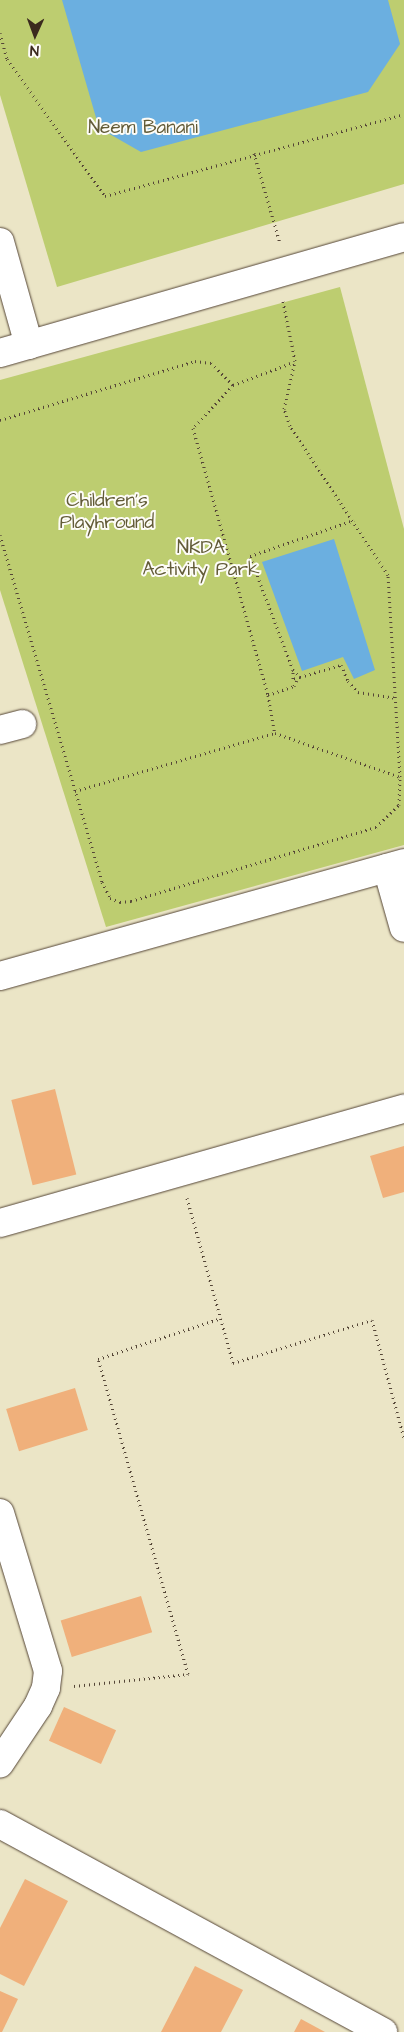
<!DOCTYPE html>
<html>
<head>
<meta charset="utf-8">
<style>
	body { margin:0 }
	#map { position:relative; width:404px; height:2032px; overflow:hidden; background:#ebe5c6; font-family:"Architects Daughter",sans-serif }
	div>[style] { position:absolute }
	.green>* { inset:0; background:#bdcd70 }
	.water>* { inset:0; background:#6bafe0 }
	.building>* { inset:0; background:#f0b07b; transform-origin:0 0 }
	.path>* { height:3px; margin-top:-1.5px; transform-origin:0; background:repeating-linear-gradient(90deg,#554637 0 1px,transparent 0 5px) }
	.roads { filter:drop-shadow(0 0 1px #554637) drop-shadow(0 0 1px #554637) }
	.minor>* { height:28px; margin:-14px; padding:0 14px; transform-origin:14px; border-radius:14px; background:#fff }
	span { translate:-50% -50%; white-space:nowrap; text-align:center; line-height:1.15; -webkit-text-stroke:4px #fdfcf7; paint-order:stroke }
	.park-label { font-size:19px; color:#625b37 }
	.north { position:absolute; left:10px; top:10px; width:50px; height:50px; -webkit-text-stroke:4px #fdfcf7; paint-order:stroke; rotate:182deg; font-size:14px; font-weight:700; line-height:20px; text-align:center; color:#3b2a1e }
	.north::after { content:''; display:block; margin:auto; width:18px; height:22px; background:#3b2a1e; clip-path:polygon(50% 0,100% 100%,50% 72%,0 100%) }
</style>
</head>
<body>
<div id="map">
	<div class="green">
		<i style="clip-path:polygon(0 0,404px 0,404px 184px,57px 287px,0 95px)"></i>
		<i style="clip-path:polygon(340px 287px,404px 529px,404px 845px,106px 927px,0 590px,0 380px)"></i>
	</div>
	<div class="water">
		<i style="clip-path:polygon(62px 0,388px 0,400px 44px,368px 92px,141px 152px,99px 128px)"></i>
		<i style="clip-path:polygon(334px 539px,375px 670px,354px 679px,343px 657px,302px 671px,262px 562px)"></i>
	</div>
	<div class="building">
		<i style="left:55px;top:1089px;width:88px;height:45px;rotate:76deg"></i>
		<i style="clip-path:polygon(404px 1146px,404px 1192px,383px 1198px,370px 1156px)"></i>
		<i style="left:75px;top:1388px;width:44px;height:72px;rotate:73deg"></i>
		<i style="left:141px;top:1596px;width:38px;height:84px;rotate:73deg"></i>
		<i style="left:64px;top:1707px;width:57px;height:37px;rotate:24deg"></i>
		<i style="clip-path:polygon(25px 1879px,68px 1901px,24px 1986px,0 1974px,0 1928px)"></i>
		<i style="clip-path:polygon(195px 1966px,243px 1990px,221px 2032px,161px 2032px)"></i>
		<i style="clip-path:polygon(0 1991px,18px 1999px,2px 2032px,0 2032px)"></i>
		<i style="clip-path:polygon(301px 2019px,325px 2032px,294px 2032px)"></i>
	</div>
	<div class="path">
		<i style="left:0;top:33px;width:27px;rotate:75deg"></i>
		<i style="left:7px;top:59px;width:168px;rotate:54.4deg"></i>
		<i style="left:105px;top:196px;width:310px;rotate:-15.3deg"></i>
		<i style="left:254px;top:153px;width:94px;rotate:73.9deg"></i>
		<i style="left:233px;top:385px;width:59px;rotate:132.9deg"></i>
		<i style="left:193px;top:428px;width:277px;rotate:74.3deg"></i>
		<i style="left:268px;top:695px;width:39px;rotate:80deg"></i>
		<i style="left:0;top:420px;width:204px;rotate:-16.8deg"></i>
		<i style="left:195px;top:361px;width:16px;rotate:7deg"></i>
		<i style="left:211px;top:363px;width:31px;rotate:45deg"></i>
		<i style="left:233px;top:385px;width:65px;rotate:-20.7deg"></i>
		<i style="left:0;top:535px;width:362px;rotate:73.6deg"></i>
		<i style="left:102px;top:882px;width:18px;rotate:63deg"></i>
		<i style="left:110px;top:898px;width:11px;rotate:22deg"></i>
		<i style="left:120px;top:902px;width:11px;rotate:-5deg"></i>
		<i style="left:131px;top:901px;width:256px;rotate:-16.8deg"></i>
		<i style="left:376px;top:827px;width:32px;rotate:-44deg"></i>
		<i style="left:399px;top:805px;width:28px;rotate:-88deg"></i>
		<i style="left:400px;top:777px;width:202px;rotate:-93.4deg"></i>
		<i style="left:388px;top:575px;width:178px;rotate:-123.3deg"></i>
		<i style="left:290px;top:426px;width:18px;rotate:-109deg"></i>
		<i style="left:284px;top:409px;width:49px;rotate:-77.1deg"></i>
		<i style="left:295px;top:361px;width:61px;rotate:-101.3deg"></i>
		<i style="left:293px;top:670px;width:10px;rotate:45deg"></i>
		<i style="left:300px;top:677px;width:43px;rotate:-16.3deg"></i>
		<i style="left:341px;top:665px;width:17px;rotate:66deg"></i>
		<i style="left:348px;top:681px;width:15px;rotate:48deg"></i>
		<i style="left:358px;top:692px;width:37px;rotate:9deg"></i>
		<i style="left:300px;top:677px;width:7px;rotate:164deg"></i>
		<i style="left:293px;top:679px;width:9px;rotate:-90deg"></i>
		<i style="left:293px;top:670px;width:122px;rotate:-110.7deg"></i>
		<i style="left:250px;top:556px;width:110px;rotate:-19.1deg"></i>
		<i style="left:268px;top:695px;width:28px;rotate:-19deg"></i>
		<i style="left:294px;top:686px;width:8px;rotate:-67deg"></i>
		<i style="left:75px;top:791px;width:208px;rotate:-16.2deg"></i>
		<i style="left:275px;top:733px;width:133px;rotate:19.4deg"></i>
		<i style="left:187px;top:1198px;width:171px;rotate:74.4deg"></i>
		<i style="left:233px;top:1363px;width:145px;rotate:-17.2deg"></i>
		<i style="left:372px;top:1320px;width:122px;rotate:74.8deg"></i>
		<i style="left:74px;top:1686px;width:115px;rotate:-6deg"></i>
		<i style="left:188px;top:1674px;width:328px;rotate:-105.9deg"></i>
		<i style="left:98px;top:1359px;width:130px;rotate:-18.4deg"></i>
	</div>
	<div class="roads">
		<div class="minor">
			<i style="left:0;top:242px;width:107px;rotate:74.3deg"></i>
			<i style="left:0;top:353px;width:420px;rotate:-16deg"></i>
			<i style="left:0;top:730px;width:23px;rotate:-15deg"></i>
			<i style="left:387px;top:868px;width:62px;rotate:74.2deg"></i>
			<i style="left:0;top:976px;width:420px;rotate:-15.6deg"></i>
			<i style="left:0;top:1223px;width:420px;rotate:-15.8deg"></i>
			<i style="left:0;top:1513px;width:165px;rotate:73.1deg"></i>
			<i style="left:48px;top:1671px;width:17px;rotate:97deg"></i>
			<i style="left:46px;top:1688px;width:20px;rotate:114deg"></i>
			<i style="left:38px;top:1706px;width:69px;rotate:123.7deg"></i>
			<i style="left:0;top:1824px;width:436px;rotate:28.5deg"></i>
		</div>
	</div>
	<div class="park-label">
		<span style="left:143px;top:128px">Neem Banani</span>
		<span style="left:107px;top:512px">Children's<br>Playhround</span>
		<span style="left:201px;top:559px">NKDA<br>Activity Park</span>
	</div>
	<div class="north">N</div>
</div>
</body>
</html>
